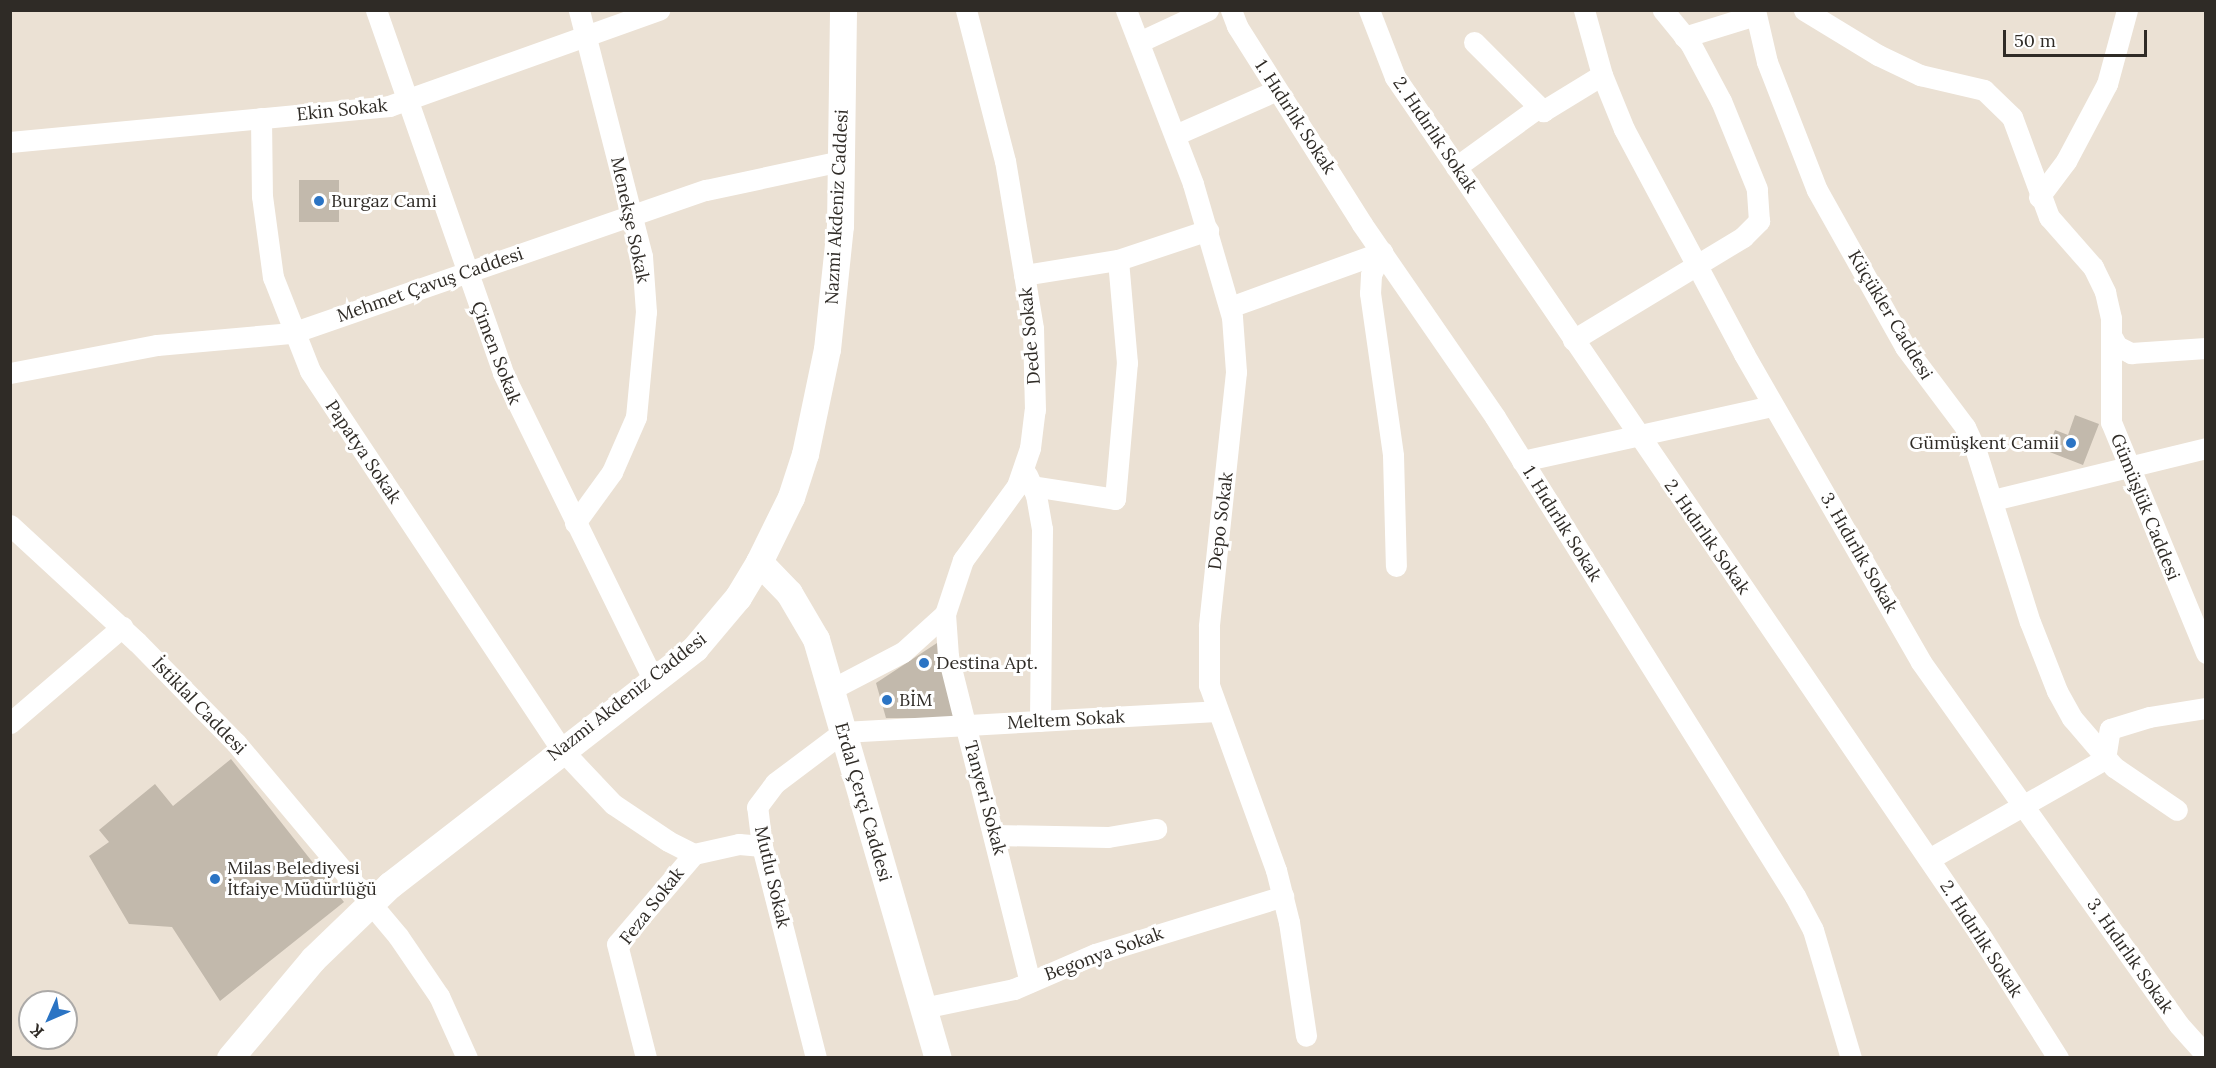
<!DOCTYPE html>
<html>
<head>
<meta charset="utf-8">
<style>
	body { margin:0 }
	#map { position:relative; width:2216px; height:1068px; overflow:hidden; background:#ebe1d4; font-family:Lora,serif }
	div>[style] { position:absolute }
	.building>* { inset:0; background:#c2b9ac; transform-origin:0 0 }
	.minor>* { height:21px; margin:-10.5px; padding:0 10.5px; transform-origin:10.5px; border-radius:10.5px; background:#fff }
	.tertiary>* { height:27px; margin:-13.5px; padding:0 13.5px; transform-origin:13.5px; border-radius:13.5px; background:#fff }
	.dots>* { width:16px; height:16px; translate:-50% -50%; box-sizing:border-box; border:3px solid #fff; border-radius:50% }
	span { translate:-50% -50%; white-space:nowrap; text-align:center; line-height:1.15; -webkit-text-stroke:6px #fff; paint-order:stroke }
	.street-label { font-size:18px; color:#2f2b26 }
	.poi-label { font-size:18px; color:#2f2b26 }
	.left { translate:0 -50%; text-align:left }
	.right { translate:-100% -50%; text-align:right }
	.frame { position:absolute; inset:0; border:12px solid #2f2b26; pointer-events:none }
	.north { position:absolute; left:18px; top:990px; width:60px; height:60px; box-sizing:border-box; background:#fff; border:2px solid #acaaa8; border-radius:50%; rotate:225deg; font-size:16px; font-weight:700; line-height:24px; text-align:center; color:#2f2b26 }
	.north::after { content:''; display:block; margin:auto; width:21px; height:27px; background:#2b74c4; clip-path:polygon(50% 0,100% 100%,50% 72%,0 100%) }
	.scale { position:absolute; left:2003px; top:30px; width:144px; height:27px; box-sizing:border-box; border:3px solid #2f2b26; border-top:0; padding-left:8px; font-size:18px; line-height:21px; white-space:nowrap; color:#2f2b26; -webkit-text-stroke:4px #fff; paint-order:stroke }
</style>
</head>
<body>
<div id="map">
	<div class="building">
		<i style="left:299px;top:180px;width:40px;height:42px"></i>
		<i style="clip-path:polygon(2075px 415px,2099px 424px,2083px 465px,2047px 451px,2055px 430px,2068px 435px)"></i>
		<i style="clip-path:polygon(937px 643px,956px 718px,886px 718px,876px 683px)"></i>
		<i style="clip-path:polygon(231px 759px,344px 902px,220px 1001px,172px 927px,129px 924px,89px 856px,109px 842px,99px 830px,155px 784px,173px 806px)"></i>
	</div>
	<div class="minor">
		<i style="left:376px;top:10px;width:385px;rotate:70.7deg"></i>
		<i style="left:503px;top:373px;width:341px;rotate:63.9deg"></i>
		<i style="left:1126px;top:10px;width:186px;rotate:68.9deg"></i>
		<i style="left:1193px;top:184px;width:139px;rotate:73.7deg"></i>
		<i style="left:1232px;top:317px;width:55px;rotate:85.8deg"></i>
		<i style="left:1236px;top:372px;width:255px;rotate:96.1deg"></i>
		<i style="left:1209px;top:626px;width:59px;rotate:90deg"></i>
		<i style="left:1209px;top:685px;width:197px;rotate:70.1deg"></i>
		<i style="left:1276px;top:870px;width:54px;rotate:76deg"></i>
		<i style="left:1289px;top:922px;width:115px;rotate:81.5deg"></i>
		<i style="left:1231px;top:10px;width:17px;rotate:69deg"></i>
		<i style="left:1237px;top:26px;width:234px;rotate:57.7deg"></i>
		<i style="left:1362px;top:224px;width:234px;rotate:55.4deg"></i>
		<i style="left:1495px;top:417px;width:565px;rotate:57.94deg"></i>
		<i style="left:1795px;top:896px;width:38px;rotate:62deg"></i>
		<i style="left:1813px;top:930px;width:134px;rotate:73.5deg"></i>
		<i style="left:1369px;top:10px;width:72px;rotate:68.8deg"></i>
		<i style="left:1395px;top:77px;width:1036px;rotate:55.7deg"></i>
		<i style="left:1979px;top:933px;width:148px;rotate:57.7deg"></i>
		<i style="left:1584px;top:10px;width:67px;rotate:74.5deg"></i>
		<i style="left:1602px;top:75px;width:58px;rotate:67.8deg"></i>
		<i style="left:1624px;top:129px;width:255px;rotate:61.9deg"></i>
		<i style="left:1744px;top:354px;width:355px;rotate:60.1deg"></i>
		<i style="left:1921px;top:662px;width:445px;rotate:54.6deg"></i>
		<i style="left:2179px;top:1025px;width:40px;rotate:48deg"></i>
		<i style="left:1755px;top:10px;width:53px;rotate:77deg"></i>
		<i style="left:1767px;top:62px;width:137px;rotate:68.7deg"></i>
		<i style="left:1817px;top:190px;width:180px;rotate:60.7deg"></i>
		<i style="left:1905px;top:347px;width:100px;rotate:53.1deg"></i>
		<i style="left:1965px;top:427px;width:23px;rotate:65deg"></i>
		<i style="left:1975px;top:448px;width:182px;rotate:72.5deg"></i>
		<i style="left:2030px;top:622px;width:74px;rotate:68.6deg"></i>
		<i style="left:2057px;top:691px;width:31px;rotate:61deg"></i>
		<i style="left:2072px;top:718px;width:65px;rotate:49.4deg"></i>
		<i style="left:2114px;top:767px;width:76px;rotate:34.3deg"></i>
		<i style="left:1804px;top:10px;width:87px;rotate:31.3deg"></i>
		<i style="left:1878px;top:55px;width:47px;rotate:25.5deg"></i>
		<i style="left:1920px;top:75px;width:66px;rotate:13.2deg"></i>
		<i style="left:1984px;top:90px;width:39px;rotate:44deg"></i>
		<i style="left:2012px;top:117px;width:107px;rotate:69.7deg"></i>
		<i style="left:2049px;top:217px;width:67px;rotate:48.7deg"></i>
		<i style="left:2093px;top:267px;width:28px;rotate:64deg"></i>
		<i style="left:2105px;top:292px;width:27px;rotate:77deg"></i>
		<i style="left:2111px;top:318px;width:104px;rotate:90deg"></i>
		<i style="left:2111px;top:422px;width:250px;rotate:67.6deg"></i>
		<i style="left:1684px;top:37px;width:74px;rotate:-17.2deg"></i>
		<i style="left:1139px;top:42px;width:76px;rotate:-24.9deg"></i>
		<i style="left:1474px;top:42px;width:98px;rotate:45deg"></i>
		<i style="left:1543px;top:111px;width:69px;rotate:-31.4deg"></i>
		<i style="left:261px;top:118px;width:78px;rotate:89.3deg"></i>
		<i style="left:262px;top:196px;width:82px;rotate:82.3deg"></i>
		<i style="left:273px;top:277px;width:101px;rotate:68.5deg"></i>
		<i style="left:310px;top:371px;width:454px;rotate:56.4deg"></i>
		<i style="left:561px;top:749px;width:76px;rotate:46.6deg"></i>
		<i style="left:613px;top:804px;width:66px;rotate:33.9deg"></i>
		<i style="left:668px;top:841px;width:29px;rotate:27deg"></i>
		<i style="left:694px;top:854px;width:118px;rotate:130.5deg"></i>
		<i style="left:617px;top:944px;width:118px;rotate:75.7deg"></i>
		<i style="left:1175px;top:135px;width:111px;rotate:-23.8deg"></i>
		<i style="left:10px;top:142px;width:381px;rotate:-5.4deg"></i>
		<i style="left:389px;top:106px;width:287px;rotate:-19.6deg"></i>
		<i style="left:1456px;top:167px;width:102px;rotate:-35.9deg"></i>
		<i style="left:2039px;top:197px;width:45px;rotate:-53.1deg"></i>
		<i style="left:2066px;top:161px;width:87px;rotate:-62deg"></i>
		<i style="left:2107px;top:84px;width:77px;rotate:-74.9deg"></i>
		<i style="left:1382px;top:252px;width:25px;rotate:116deg"></i>
		<i style="left:1371px;top:275px;width:18px;rotate:93deg"></i>
		<i style="left:1370px;top:293px;width:164px;rotate:81.9deg"></i>
		<i style="left:1393px;top:455px;width:111px;rotate:88.5deg"></i>
		<i style="left:1024px;top:275px;width:95px;rotate:-9.1deg"></i>
		<i style="left:1118px;top:260px;width:95px;rotate:-18.4deg"></i>
		<i style="left:1230px;top:307px;width:162px;rotate:-19.9deg"></i>
		<i style="left:2112px;top:337px;width:10px;rotate:61deg"></i>
		<i style="left:2117px;top:346px;width:16px;rotate:27deg"></i>
		<i style="left:2131px;top:353px;width:75px;rotate:-3.8deg"></i>
		<i style="left:1573px;top:340px;width:199px;rotate:-31.2deg"></i>
		<i style="left:1743px;top:237px;width:23px;rotate:-45deg"></i>
		<i style="left:1759px;top:221px;width:32px;rotate:-94deg"></i>
		<i style="left:1757px;top:189px;width:95px;rotate:-112.2deg"></i>
		<i style="left:1721px;top:101px;width:66px;rotate:-118.1deg"></i>
		<i style="left:1690px;top:43px;width:43px;rotate:-129.3deg"></i>
		<i style="left:10px;top:373px;width:150px;rotate:-10.8deg"></i>
		<i style="left:157px;top:345px;width:136px;rotate:-5.1deg"></i>
		<i style="left:292px;top:333px;width:438px;rotate:-19.1deg"></i>
		<i style="left:706px;top:190px;width:138px;rotate:-12.1deg"></i>
		<i style="left:1522px;top:461px;width:257px;rotate:-12.4deg"></i>
		<i style="left:1027px;top:475px;width:22px;rotate:66deg"></i>
		<i style="left:1036px;top:495px;width:35px;rotate:80deg"></i>
		<i style="left:1042px;top:529px;width:192px;rotate:90.6deg"></i>
		<i style="left:1032px;top:486px;width:84px;rotate:8.9deg"></i>
		<i style="left:1115px;top:499px;width:137px;rotate:-85deg"></i>
		<i style="left:1127px;top:363px;width:103px;rotate:-95deg"></i>
		<i style="left:1993px;top:500px;width:219px;rotate:-13.7deg"></i>
		<i style="left:575px;top:523px;width:63px;rotate:-54deg"></i>
		<i style="left:612px;top:472px;width:60px;rotate:-66.4deg"></i>
		<i style="left:636px;top:417px;width:105px;rotate:-84.6deg"></i>
		<i style="left:646px;top:312px;width:56px;rotate:-94.1deg"></i>
		<i style="left:642px;top:256px;width:254px;rotate:-104.4deg"></i>
		<i style="left:10px;top:525px;width:173px;rotate:42.7deg"></i>
		<i style="left:137px;top:642px;width:141px;rotate:45.6deg"></i>
		<i style="left:236px;top:743px;width:252px;rotate:50deg"></i>
		<i style="left:398px;top:936px;width:73px;rotate:55.7deg"></i>
		<i style="left:439px;top:996px;width:68px;rotate:65.7deg"></i>
		<i style="left:945px;top:614px;width:42px;rotate:85.9deg"></i>
		<i style="left:948px;top:656px;width:336px;rotate:75.9deg"></i>
		<i style="left:830px;top:690px;width:82px;rotate:-27.5deg"></i>
		<i style="left:903px;top:652px;width:57px;rotate:-42.1deg"></i>
		<i style="left:945px;top:614px;width:57px;rotate:-71.6deg"></i>
		<i style="left:963px;top:560px;width:92px;rotate:-53.9deg"></i>
		<i style="left:1017px;top:486px;width:40px;rotate:-71.1deg"></i>
		<i style="left:1030px;top:448px;width:38px;rotate:-83deg"></i>
		<i style="left:1035px;top:410px;width:82px;rotate:-91.4deg"></i>
		<i style="left:1033px;top:328px;width:169px;rotate:-99.5deg"></i>
		<i style="left:1005px;top:161px;width:156px;rotate:-104.5deg"></i>
		<i style="left:10px;top:723px;width:148px;rotate:-40.6deg"></i>
		<i style="left:995px;top:835px;width:113px;rotate:1deg"></i>
		<i style="left:1108px;top:837px;width:49px;rotate:-9.5deg"></i>
		<i style="left:694px;top:854px;width:46px;rotate:-12.5deg"></i>
		<i style="left:739px;top:844px;width:23px;rotate:5deg"></i>
		<i style="left:1929px;top:859px;width:202px;rotate:-29.6deg"></i>
		<i style="left:2105px;top:759px;width:30px;rotate:-81deg"></i>
		<i style="left:2110px;top:729px;width:41px;rotate:-17.1deg"></i>
		<i style="left:2149px;top:717px;width:58px;rotate:-9deg"></i>
		<i style="left:923px;top:1008px;width:93px;rotate:-11.8deg"></i>
		<i style="left:1014px;top:989px;width:88px;rotate:-23.4deg"></i>
		<i style="left:1095px;top:954px;width:197px;rotate:-17.1deg"></i>
		<i style="left:816px;top:1058px;width:219px;rotate:-104.3deg"></i>
		<i style="left:762px;top:846px;width:39px;rotate:-97deg"></i>
		<i style="left:757px;top:807px;width:30px;rotate:-53deg"></i>
		<i style="left:775px;top:783px;width:85px;rotate:-36.9deg"></i>
		<i style="left:843px;top:732px;width:374px;rotate:-3.2deg"></i>
	</div>
	<div class="tertiary">
		<i style="left:759px;top:562px;width:43px;rotate:45.9deg"></i>
		<i style="left:789px;top:593px;width:53px;rotate:59.6deg"></i>
		<i style="left:816px;top:639px;width:436px;rotate:73.8deg"></i>
		<i style="left:230px;top:1058px;width:129px;rotate:-50deg"></i>
		<i style="left:313px;top:959px;width:107px;rotate:-43.9deg"></i>
		<i style="left:390px;top:885px;width:386px;rotate:-37.8deg"></i>
		<i style="left:695px;top:648px;width:67px;rotate:-49.9deg"></i>
		<i style="left:738px;top:597px;width:41px;rotate:-59deg"></i>
		<i style="left:759px;top:562px;width:72px;rotate:-63.8deg"></i>
		<i style="left:791px;top:497px;width:45px;rotate:-72deg"></i>
		<i style="left:805px;top:454px;width:107px;rotate:-78.2deg"></i>
		<i style="left:827px;top:349px;width:124px;rotate:-84deg"></i>
		<i style="left:840px;top:226px;width:216px;rotate:-89.2deg"></i>
	</div>
	<div class="dots">
		<i style="left:319px;top:201px;background:#2b74c4"></i>
		<i style="left:2071px;top:443px;background:#2b74c4"></i>
		<i style="left:924px;top:663px;background:#2b74c4"></i>
		<i style="left:887px;top:700px;background:#2b74c4"></i>
		<i style="left:215px;top:879px;background:#2b74c4"></i>
	</div>
	<div class="street-label">
		<span style="left:342px;top:110px;rotate:-6deg">Ekin Sokak</span>
		<span style="left:1295px;top:117px;rotate:57deg">1. Hıdırlık Sokak</span>
		<span style="left:1435px;top:135px;rotate:56deg">2. Hıdırlık Sokak</span>
		<span style="left:837px;top:207px;rotate:-87deg">Nazmi Akdeniz Caddesi</span>
		<span style="left:630px;top:220px;rotate:78deg">Menekşe Sokak</span>
		<span style="left:430px;top:285px;rotate:-19deg">Mehmet Çavuş Caddesi</span>
		<span style="left:1890px;top:315px;rotate:59deg">Küçükler Caddesi</span>
		<span style="left:1030px;top:336px;rotate:-95deg">Dede Sokak</span>
		<span style="left:496px;top:353px;rotate:69deg">Çimen Sokak</span>
		<span style="left:363px;top:452px;rotate:56deg">Papatya Sokak</span>
		<span style="left:2145px;top:507px;rotate:68deg">Gümüşlük Caddesi</span>
		<span style="left:1221px;top:521px;rotate:-83deg">Depo Sokak</span>
		<span style="left:1562px;top:524px;rotate:58deg">1. Hıdırlık Sokak</span>
		<span style="left:1707px;top:537px;rotate:55deg">2. Hıdırlık Sokak</span>
		<span style="left:1859px;top:553px;rotate:60deg">3. Hıdırlık Sokak</span>
		<span style="left:627px;top:697px;rotate:-38deg">Nazmi Akdeniz Caddesi</span>
		<span style="left:199px;top:706px;rotate:46deg">İstiklal Caddesi</span>
		<span style="left:1066px;top:720px;rotate:-3deg">Meltem Sokak</span>
		<span style="left:985px;top:798px;rotate:75deg">Tanyeri Sokak</span>
		<span style="left:863px;top:802px;rotate:74deg">Erdal Çerçi Caddesi</span>
		<span style="left:772px;top:877px;rotate:77deg">Mutlu Sokak</span>
		<span style="left:652px;top:906px;rotate:-52deg">Feza Sokak</span>
		<span style="left:1981px;top:939px;rotate:57deg">2. Hıdırlık Sokak</span>
		<span style="left:1104px;top:954px;rotate:-20deg">Begonya Sokak</span>
		<span style="left:2130px;top:956px;rotate:55deg">3. Hıdırlık Sokak</span>
	</div>
	<div class="poi-label">
		<span class="left" style="left:331px;top:201px">Burgaz Cami</span>
		<span class="right" style="left:2059px;top:443px">Gümüşkent Camii</span>
		<span class="left" style="left:936px;top:663px">Destina Apt.</span>
		<span class="left" style="left:899px;top:700px">BİM</span>
		<span class="left" style="left:227px;top:879px">Milas Belediyesi<br>İtfaiye Müdürlüğü</span>
	</div>
	<div class="frame"></div>
	<div class="north">K</div>
	<div class="scale">50 m</div>
</div>
</body>
</html>
